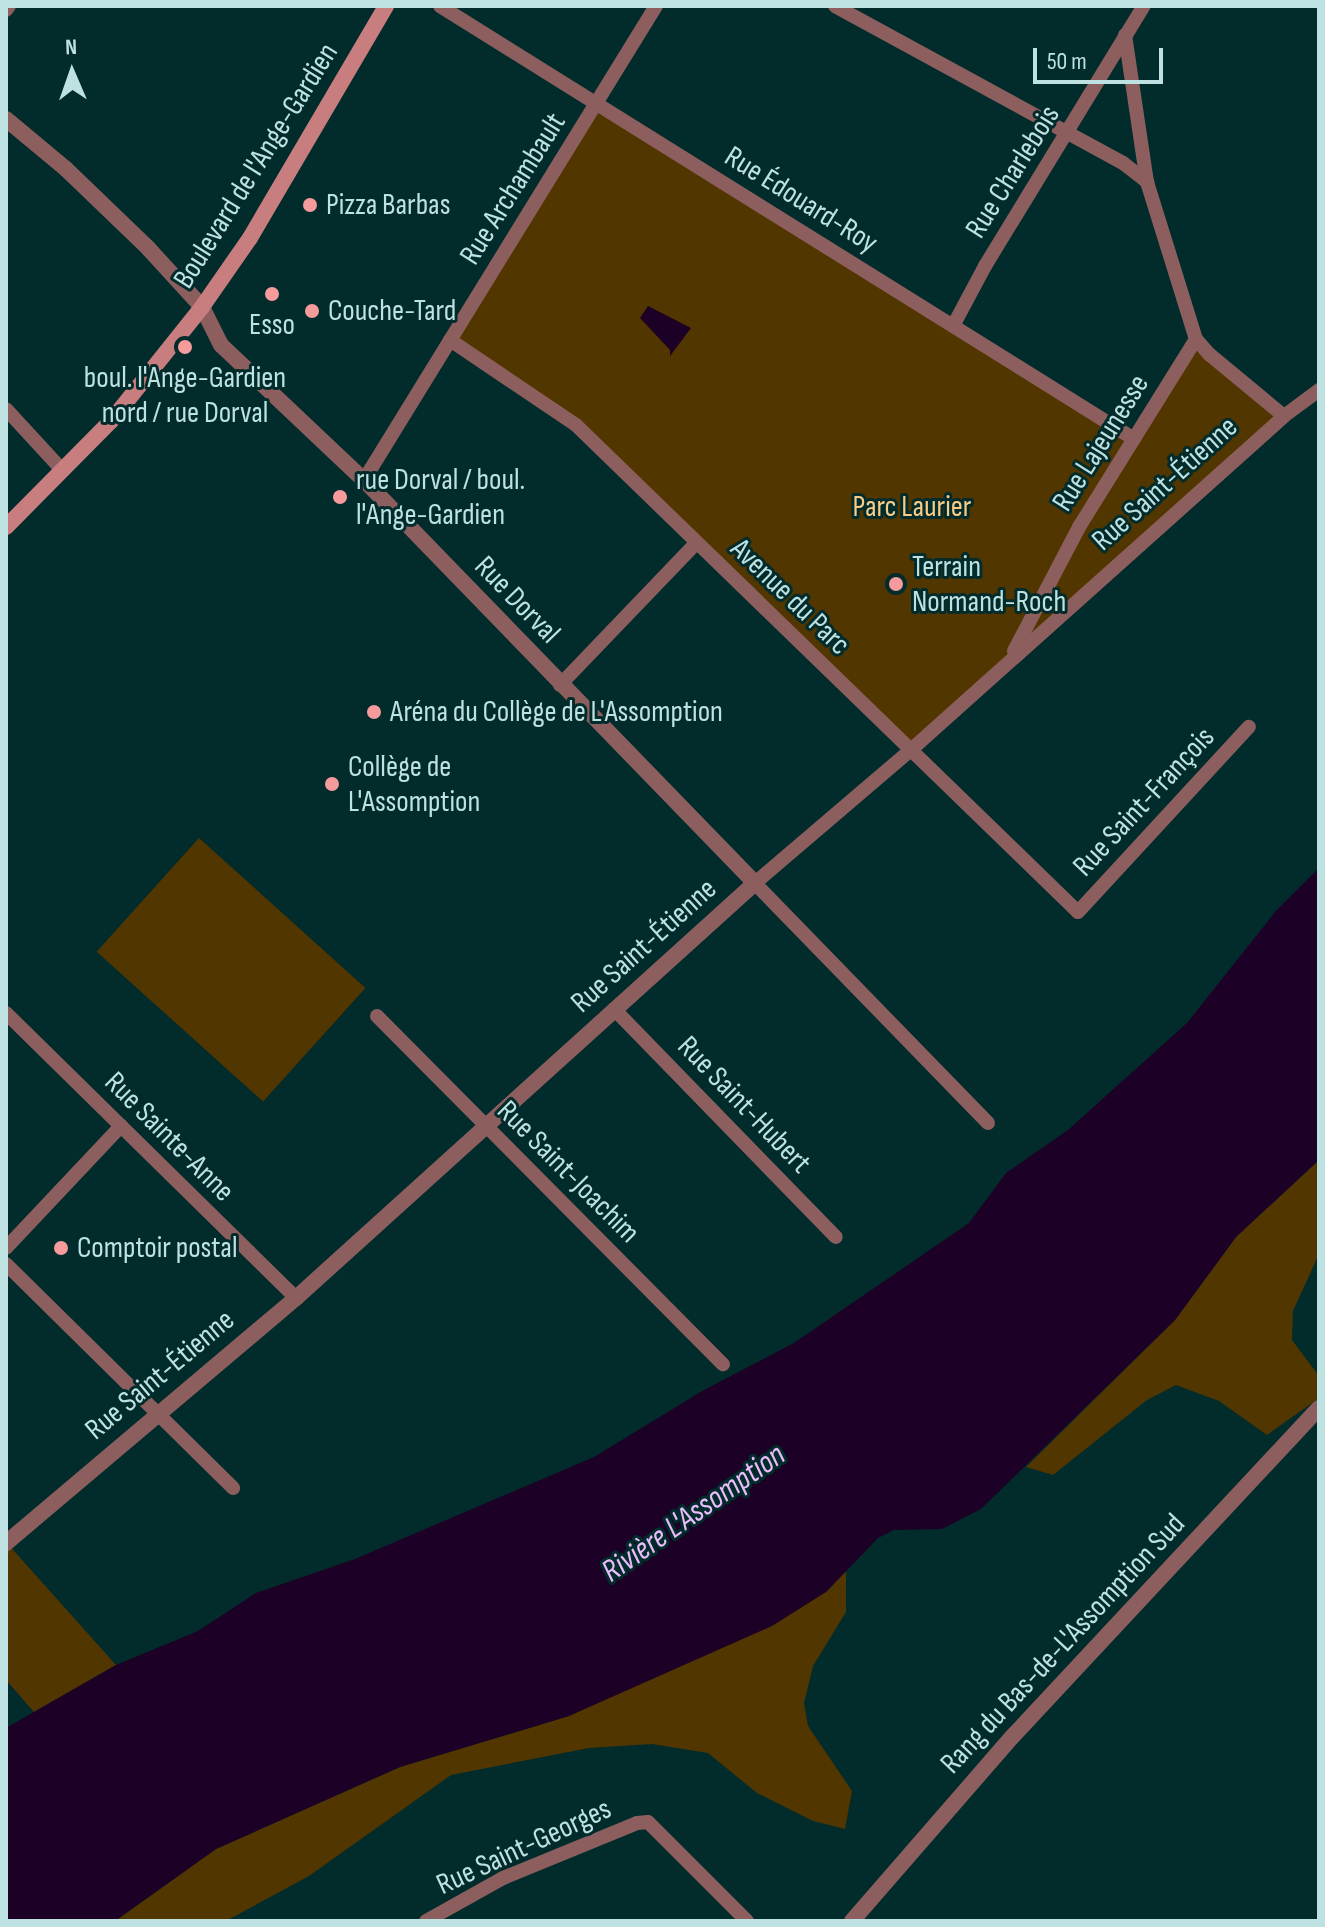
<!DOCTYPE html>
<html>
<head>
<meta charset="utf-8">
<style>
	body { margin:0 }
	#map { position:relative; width:1325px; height:1927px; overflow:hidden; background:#022b2c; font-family:"Sofia Sans Condensed",sans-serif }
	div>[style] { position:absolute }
	.green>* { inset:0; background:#513600; transform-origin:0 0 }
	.water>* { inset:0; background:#1d0025 }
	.minor>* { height:14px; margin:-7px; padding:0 7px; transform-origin:7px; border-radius:7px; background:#8d5e5e }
	.tertiary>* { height:16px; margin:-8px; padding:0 8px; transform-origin:8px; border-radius:8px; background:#8d5e5e }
	.secondary>* { height:16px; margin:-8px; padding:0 8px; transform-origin:8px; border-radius:8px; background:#c87d7e }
	.dots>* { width:22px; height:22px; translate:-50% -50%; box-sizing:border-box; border:4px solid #022b2c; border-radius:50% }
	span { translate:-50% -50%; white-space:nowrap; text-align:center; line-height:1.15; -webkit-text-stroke:6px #022b2c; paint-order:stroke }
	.street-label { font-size:30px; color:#bee1e2 }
	.poi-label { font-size:30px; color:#bee1e2 }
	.left { translate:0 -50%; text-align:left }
	.park-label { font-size:30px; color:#f9cd87 }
	.water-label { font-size:32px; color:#ecbbfa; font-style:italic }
	.frame { position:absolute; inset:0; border:8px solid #bee1e2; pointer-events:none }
	.north { position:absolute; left:32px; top:32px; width:80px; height:80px; -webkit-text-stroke:6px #022b2c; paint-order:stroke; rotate:358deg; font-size:22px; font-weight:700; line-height:32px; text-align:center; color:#bee1e2 }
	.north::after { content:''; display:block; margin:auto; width:28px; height:36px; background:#bee1e2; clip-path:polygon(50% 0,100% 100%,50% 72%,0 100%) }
	.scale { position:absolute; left:1033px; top:48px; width:130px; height:36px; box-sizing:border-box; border:4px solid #bee1e2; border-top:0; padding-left:10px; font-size:24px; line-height:28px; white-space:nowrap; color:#bee1e2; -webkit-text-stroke:6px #022b2c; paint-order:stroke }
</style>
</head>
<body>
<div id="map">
	<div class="green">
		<i style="clip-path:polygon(596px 103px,1134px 439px,1196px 339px,1284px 416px,912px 749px,576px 425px,450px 340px)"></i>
		<i style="left:199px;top:838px;width:224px;height:153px;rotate:42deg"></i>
		<i style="clip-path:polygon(1319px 1160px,1319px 1254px,1293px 1311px,1292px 1340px,1319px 1376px,1319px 1398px,1267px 1435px,1219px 1401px,1176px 1385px,1147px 1400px,1053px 1475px,1026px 1467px,1175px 1320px,1236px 1237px)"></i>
		<i style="clip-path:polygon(6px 1542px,116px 1665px,34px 1712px,6px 1680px)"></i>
		<i style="clip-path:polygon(846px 1571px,846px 1612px,813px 1666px,804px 1703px,808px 1726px,852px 1791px,845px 1829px,813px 1821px,757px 1793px,708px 1753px,652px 1744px,589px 1748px,451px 1775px,309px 1876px,226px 1921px,115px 1921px,216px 1849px,400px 1767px,569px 1716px,826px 1592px)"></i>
	</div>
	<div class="water">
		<i style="clip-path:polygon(648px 306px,691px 328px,670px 356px,670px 350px,640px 318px)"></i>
		<i style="clip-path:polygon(1319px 868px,1319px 1160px,1236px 1237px,1175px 1320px,981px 1509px,942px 1529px,894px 1530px,878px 1538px,826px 1592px,772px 1626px,569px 1716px,400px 1767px,216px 1849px,115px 1921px,6px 1921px,6px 1728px,116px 1665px,198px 1631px,256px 1593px,355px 1559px,594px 1457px,704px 1390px,794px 1343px,969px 1223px,1006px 1173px,1068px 1130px,1187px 1023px,1276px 911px)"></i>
	</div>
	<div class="minor">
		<i style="left:440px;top:6px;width:818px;rotate:31.96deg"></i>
		<i style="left:835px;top:6px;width:328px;rotate:28.6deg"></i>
		<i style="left:1123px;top:163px;width:31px;rotate:38deg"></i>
		<i style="left:6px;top:10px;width:5px;rotate:-53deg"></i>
		<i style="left:1125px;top:35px;width:149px;rotate:81.5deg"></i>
		<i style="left:1147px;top:182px;width:164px;rotate:72.7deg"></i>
		<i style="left:1196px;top:339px;width:20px;rotate:49deg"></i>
		<i style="left:1209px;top:354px;width:97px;rotate:39.6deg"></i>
		<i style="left:953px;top:326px;width:68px;rotate:-61.9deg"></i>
		<i style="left:985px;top:266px;width:305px;rotate:-58.6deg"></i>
		<i style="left:450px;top:340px;width:152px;rotate:34deg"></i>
		<i style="left:576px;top:425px;width:699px;rotate:44.13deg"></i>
		<i style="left:1078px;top:912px;width:252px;rotate:-47.3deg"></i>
		<i style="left:6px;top:409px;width:84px;rotate:47.4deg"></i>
		<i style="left:364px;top:480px;width:557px;rotate:-58.37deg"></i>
		<i style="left:1014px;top:651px;width:140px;rotate:-62.3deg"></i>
		<i style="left:1079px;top:527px;width:221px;rotate:-58.1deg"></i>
		<i style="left:560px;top:685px;width:197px;rotate:-46.2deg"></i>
		<i style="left:614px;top:1009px;width:318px;rotate:45.8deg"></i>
		<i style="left:6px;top:1013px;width:407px;rotate:44.5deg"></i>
		<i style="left:377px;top:1016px;width:491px;rotate:45.2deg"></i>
		<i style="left:988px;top:1123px;width:334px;rotate:-134.2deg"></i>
		<i style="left:755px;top:883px;width:206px;rotate:-40.5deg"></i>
		<i style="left:912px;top:749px;width:499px;rotate:-41.8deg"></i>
		<i style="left:1284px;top:416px;width:44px;rotate:-36.6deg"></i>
		<i style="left:6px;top:1248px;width:168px;rotate:-46.7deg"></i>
		<i style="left:6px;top:1264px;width:319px;rotate:44.6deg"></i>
		<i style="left:426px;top:1921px;width:88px;rotate:-29.2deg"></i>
		<i style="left:503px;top:1878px;width:145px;rotate:-22.3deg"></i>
		<i style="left:637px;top:1823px;width:11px;rotate:-5deg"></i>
		<i style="left:648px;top:1822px;width:140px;rotate:45deg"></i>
	</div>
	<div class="tertiary">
		<i style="left:6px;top:119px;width:78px;rotate:39.8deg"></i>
		<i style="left:66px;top:169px;width:114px;rotate:43.9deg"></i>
		<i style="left:148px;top:248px;width:80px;rotate:47.5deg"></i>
		<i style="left:202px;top:307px;width:42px;rotate:63.4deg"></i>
		<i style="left:221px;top:345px;width:197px;rotate:43.4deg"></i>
		<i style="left:364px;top:480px;width:562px;rotate:45.87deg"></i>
		<i style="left:755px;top:883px;width:619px;rotate:137.88deg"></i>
		<i style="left:296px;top:1298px;width:380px;rotate:139.8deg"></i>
		<i style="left:852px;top:1921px;width:245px;rotate:-49deg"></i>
		<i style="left:1013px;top:1736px;width:449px;rotate:-47deg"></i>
	</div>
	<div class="secondary">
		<i style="left:6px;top:527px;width:149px;rotate:-45.3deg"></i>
		<i style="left:111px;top:421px;width:146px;rotate:-51.4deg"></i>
		<i style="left:202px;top:307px;width:84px;rotate:-55.2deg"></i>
		<i style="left:250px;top:238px;width:269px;rotate:-59.6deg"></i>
	</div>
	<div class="dots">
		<i style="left:310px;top:205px;background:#f59b9c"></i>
		<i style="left:272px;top:294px;background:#f59b9c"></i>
		<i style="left:312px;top:311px;background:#f59b9c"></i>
		<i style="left:185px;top:347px;background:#f59b9c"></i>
		<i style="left:340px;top:497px;background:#f59b9c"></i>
		<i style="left:896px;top:584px;background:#f59b9c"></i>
		<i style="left:374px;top:712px;background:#f59b9c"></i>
		<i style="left:332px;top:784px;background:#f59b9c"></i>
		<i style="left:61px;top:1248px;background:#f59b9c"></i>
	</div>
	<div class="street-label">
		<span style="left:256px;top:166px;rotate:-58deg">Boulevard de l'Ange-Gardien</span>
		<span style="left:1013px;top:172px;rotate:-58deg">Rue Charlebois</span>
		<span style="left:513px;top:189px;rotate:-58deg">Rue Archambault</span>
		<span style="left:801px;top:200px;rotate:32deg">Rue Édouard-Roy</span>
		<span style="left:1101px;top:443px;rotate:-58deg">Rue Lajeunesse</span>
		<span style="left:1165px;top:484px;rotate:-42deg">Rue Saint-Étienne</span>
		<span style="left:790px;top:597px;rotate:44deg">Avenue du Parc</span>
		<span style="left:517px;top:600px;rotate:46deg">Rue Dorval</span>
		<span style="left:1144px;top:802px;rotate:-47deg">Rue Saint-François</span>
		<span style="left:644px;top:946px;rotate:-42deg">Rue Saint-Étienne</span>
		<span style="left:744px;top:1105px;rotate:46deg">Rue Saint-Hubert</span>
		<span style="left:169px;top:1137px;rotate:45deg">Rue Sainte-Anne</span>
		<span style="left:568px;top:1172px;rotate:45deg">Rue Saint-Joachim</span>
		<span style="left:160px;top:1375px;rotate:-40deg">Rue Saint-Étienne</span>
		<span style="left:1063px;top:1644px;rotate:-47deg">Rang du Bas-de-L'Assomption Sud</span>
		<span style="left:524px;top:1847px;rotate:-25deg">Rue Saint-Georges</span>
	</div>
	<div class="poi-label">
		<span class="left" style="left:326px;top:205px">Pizza Barbas</span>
		<span class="left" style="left:328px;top:311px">Couche-Tard</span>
		<span style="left:272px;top:325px">Esso</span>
		<span style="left:185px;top:395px">boul. l'Ange-Gardien<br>nord / rue Dorval</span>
		<span class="left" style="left:356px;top:497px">rue Dorval / boul.<br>l'Ange-Gardien</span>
		<span class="left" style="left:912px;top:584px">Terrain<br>Normand-Roch</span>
		<span class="left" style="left:390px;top:712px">Aréna du Collège de L'Assomption</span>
		<span class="left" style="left:348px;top:784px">Collège de<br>L'Assomption</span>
		<span class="left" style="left:77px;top:1248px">Comptoir postal</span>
	</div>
	<div class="park-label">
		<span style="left:912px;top:507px">Parc Laurier</span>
	</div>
	<div class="water-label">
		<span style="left:694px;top:1514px;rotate:-35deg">Rivière L'Assomption</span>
	</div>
	<div class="frame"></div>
	<div class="north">N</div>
	<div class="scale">50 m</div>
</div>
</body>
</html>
